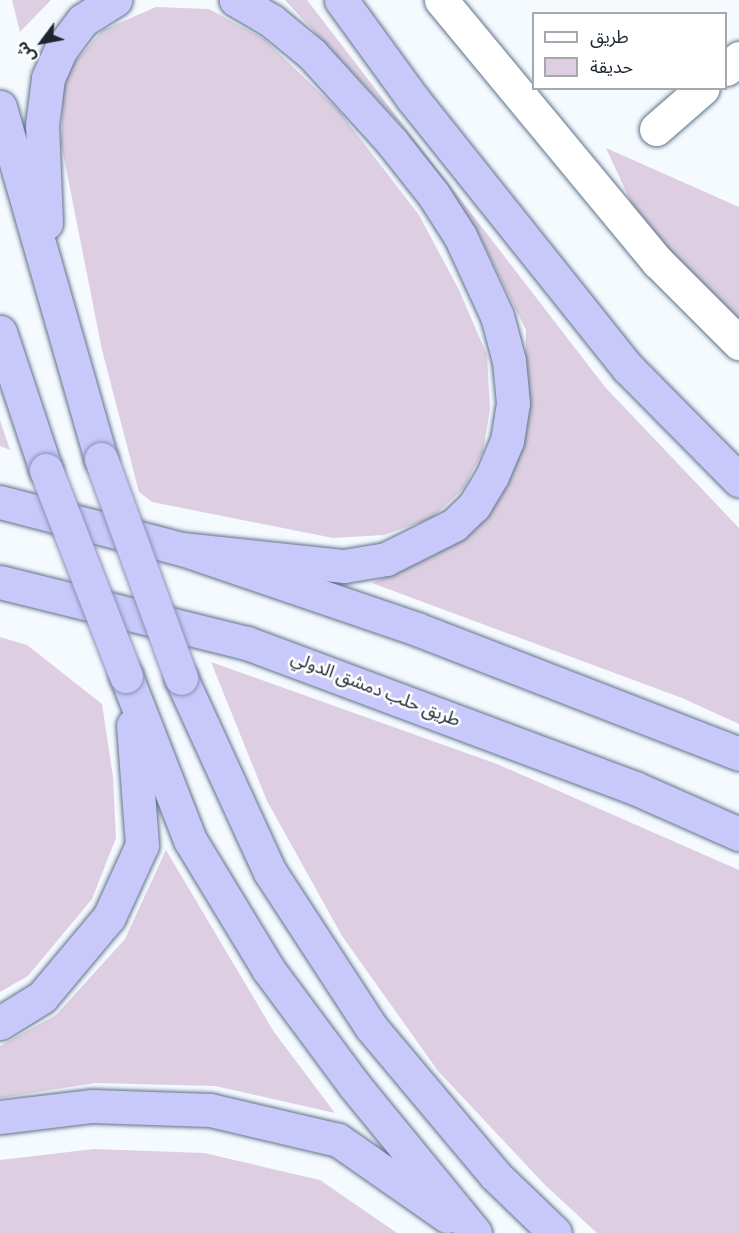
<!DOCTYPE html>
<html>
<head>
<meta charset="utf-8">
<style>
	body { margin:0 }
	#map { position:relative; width:739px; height:1233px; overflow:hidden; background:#f5faff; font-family:Overpass,"Noto Sans Arabic",sans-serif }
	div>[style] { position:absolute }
	.green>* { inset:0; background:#ddcfe1 }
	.roads { filter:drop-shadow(0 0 2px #5f7389) drop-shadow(0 0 2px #5f7389) }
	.minor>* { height:33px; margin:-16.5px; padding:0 16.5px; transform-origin:16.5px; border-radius:16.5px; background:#fff }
	.highway>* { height:33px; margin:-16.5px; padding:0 16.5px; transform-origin:16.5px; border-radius:16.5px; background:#c8c8fb }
	.bridges { filter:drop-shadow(0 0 2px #8c8fb4) drop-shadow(0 0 2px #8c8fb4) }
	.highway-bridge>* { height:33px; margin:-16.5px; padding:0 16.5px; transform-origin:16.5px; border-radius:16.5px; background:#c8c8fb }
	span { translate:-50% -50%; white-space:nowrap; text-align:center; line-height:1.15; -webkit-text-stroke:5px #fff; paint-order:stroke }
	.street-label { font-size:18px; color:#1e2630 }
	.legend { position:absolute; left:532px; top:12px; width:195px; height:78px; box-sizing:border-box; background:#fff; border:2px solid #a5a8ac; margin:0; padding:8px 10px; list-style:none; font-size:18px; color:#1e2630 }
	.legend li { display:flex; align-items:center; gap:12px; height:30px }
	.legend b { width:30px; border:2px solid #a5a8ac }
	.north { position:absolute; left:12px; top:12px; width:60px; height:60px; -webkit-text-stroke:4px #fff; paint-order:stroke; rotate:238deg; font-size:16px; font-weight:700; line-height:24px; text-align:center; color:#1e2630 }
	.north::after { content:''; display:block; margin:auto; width:21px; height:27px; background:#1e2630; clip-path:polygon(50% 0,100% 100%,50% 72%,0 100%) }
</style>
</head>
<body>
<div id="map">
	<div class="green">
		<i style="clip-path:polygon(12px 0,51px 0,20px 32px)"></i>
		<i style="clip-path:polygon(285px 0,307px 0,605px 387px,739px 528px,739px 724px,682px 698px,372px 583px,435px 555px,488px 514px,524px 437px,526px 330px,478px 233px,402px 126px)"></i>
		<i style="clip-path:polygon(156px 7px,209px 9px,264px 39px,339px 111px,419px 215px,459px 290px,487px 355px,490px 409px,483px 451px,463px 489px,432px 518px,384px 535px,333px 538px,152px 502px,139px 492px,102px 350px,61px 143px,64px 74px,103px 30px)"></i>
		<i style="clip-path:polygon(606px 148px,739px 207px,739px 319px,641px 224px)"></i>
		<i style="clip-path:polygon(0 420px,10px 450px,0 446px)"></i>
		<i style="clip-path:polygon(0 637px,27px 645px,102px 704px,113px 777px,116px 838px,92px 899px,28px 976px,0 992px)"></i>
		<i style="clip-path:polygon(211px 662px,497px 764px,739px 870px,739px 1233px,597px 1233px,545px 1185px,438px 1071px,342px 936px,267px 801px)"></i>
		<i style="clip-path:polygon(166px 850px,274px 1032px,335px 1113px,215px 1086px,96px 1083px,0 1098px,0 1046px,56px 1015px,125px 939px)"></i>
		<i style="clip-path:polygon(94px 1149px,204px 1153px,320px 1180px,397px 1233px,0 1233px,0 1160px)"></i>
	</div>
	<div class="roads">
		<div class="minor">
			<i style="left:441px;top:0;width:340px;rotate:50.4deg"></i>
			<i style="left:658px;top:262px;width:115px;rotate:45deg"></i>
			<i style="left:726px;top:69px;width:17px;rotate:-40deg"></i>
			<i style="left:656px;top:129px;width:62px;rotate:-41.1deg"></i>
		</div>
		<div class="highway">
			<i style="left:341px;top:0;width:122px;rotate:54deg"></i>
			<i style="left:413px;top:99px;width:344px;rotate:51.4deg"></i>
			<i style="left:628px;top:368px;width:158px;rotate:45.3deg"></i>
			<i style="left:0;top:107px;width:366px;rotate:74deg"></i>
			<i style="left:46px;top:223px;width:98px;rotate:-92.3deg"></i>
			<i style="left:42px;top:125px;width:47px;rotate:-82.7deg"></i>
			<i style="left:48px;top:78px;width:32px;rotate:-66deg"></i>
			<i style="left:61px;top:49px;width:36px;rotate:-53deg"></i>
			<i style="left:83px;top:20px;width:38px;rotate:-32deg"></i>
			<i style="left:0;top:332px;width:145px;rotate:71.6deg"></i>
			<i style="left:0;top:502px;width:188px;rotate:14.5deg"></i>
			<i style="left:182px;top:549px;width:248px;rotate:18.8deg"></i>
			<i style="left:417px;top:629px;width:345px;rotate:21.2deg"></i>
			<i style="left:182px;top:549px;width:163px;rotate:6deg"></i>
			<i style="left:344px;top:566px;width:43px;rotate:-9.5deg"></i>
			<i style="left:386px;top:559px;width:76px;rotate:-26.6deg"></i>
			<i style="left:454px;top:525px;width:28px;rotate:-44deg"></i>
			<i style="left:474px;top:506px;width:35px;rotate:-59deg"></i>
			<i style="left:492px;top:476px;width:38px;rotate:-67deg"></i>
			<i style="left:507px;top:441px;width:38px;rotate:-81deg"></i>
			<i style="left:513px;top:403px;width:42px;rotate:-95.4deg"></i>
			<i style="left:509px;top:361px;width:47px;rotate:-104.9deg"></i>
			<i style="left:497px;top:316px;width:88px;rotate:-114.8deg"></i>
			<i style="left:460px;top:236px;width:50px;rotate:-122.7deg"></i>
			<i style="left:433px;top:194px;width:66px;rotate:-128.3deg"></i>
			<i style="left:392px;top:142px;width:119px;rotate:-132.3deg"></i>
			<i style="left:312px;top:54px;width:52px;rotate:-140.5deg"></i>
			<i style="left:272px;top:21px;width:42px;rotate:-149.7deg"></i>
			<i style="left:0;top:582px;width:254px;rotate:13.9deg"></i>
			<i style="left:247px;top:643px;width:414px;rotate:20.5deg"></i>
			<i style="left:635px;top:788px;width:114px;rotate:23.9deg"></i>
			<i style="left:126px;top:676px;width:176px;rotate:68.7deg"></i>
			<i style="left:190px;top:840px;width:151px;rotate:58.8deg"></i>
			<i style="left:268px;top:969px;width:144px;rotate:53.4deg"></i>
			<i style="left:354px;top:1085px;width:191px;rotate:50.7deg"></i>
			<i style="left:181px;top:678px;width:213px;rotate:65.4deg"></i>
			<i style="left:270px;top:872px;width:185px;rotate:56.9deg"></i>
			<i style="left:371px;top:1027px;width:193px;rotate:50deg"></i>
			<i style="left:495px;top:1175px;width:83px;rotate:44deg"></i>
			<i style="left:0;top:1023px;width:49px;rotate:-31.8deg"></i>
			<i style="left:42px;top:997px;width:104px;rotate:-50.1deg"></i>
			<i style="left:109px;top:917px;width:79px;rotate:-65.4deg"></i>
			<i style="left:142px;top:845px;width:120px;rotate:-94.3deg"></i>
			<i style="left:0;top:1117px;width:93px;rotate:-6.8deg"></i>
			<i style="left:92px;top:1106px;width:118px;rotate:1.9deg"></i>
			<i style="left:210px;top:1110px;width:131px;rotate:13.2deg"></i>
			<i style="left:338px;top:1140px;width:133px;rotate:34.9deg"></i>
		</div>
	</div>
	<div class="bridges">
		<div class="highway-bridge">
			<i style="left:101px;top:459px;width:233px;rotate:69.9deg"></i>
			<i style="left:46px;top:470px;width:221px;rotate:68.8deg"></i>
		</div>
	</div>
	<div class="street-label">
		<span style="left:375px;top:691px;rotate:21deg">طريق حلب دمشق الدولي</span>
	</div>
	<ul class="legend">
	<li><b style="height:8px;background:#fff"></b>طريق</li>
	<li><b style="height:16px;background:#ddcfe1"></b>حديقة</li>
	</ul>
	<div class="north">ش</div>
</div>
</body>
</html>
